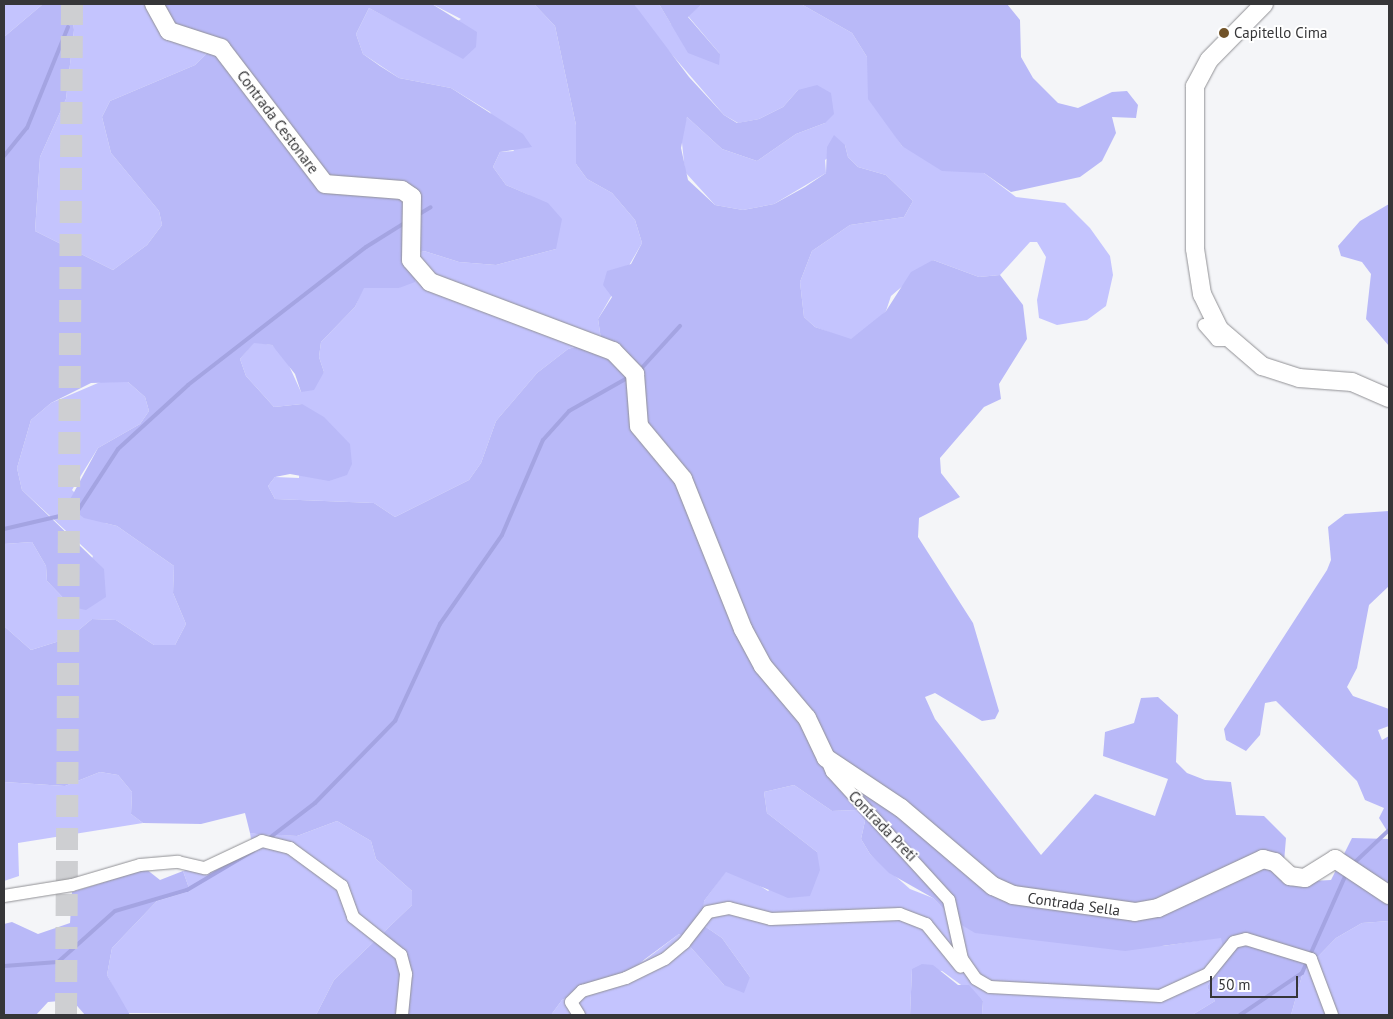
<!DOCTYPE html>
<html>
<head>
<meta charset="utf-8">
<style>
	body { margin:0 }
	#map { position:relative; width:1393px; height:1019px; overflow:hidden; background:#f4f5f8; font-family:"PT Sans",sans-serif }
	div>[style] { position:absolute }
	.green>* { inset:0; background:#c4c4fe }
	.forest>* { inset:0; background:#b9b9f8 }
	.stream>* { height:4px; margin:-2px; padding:0 2px; transform-origin:2px; border-radius:2px; background:#a4a4e2 }
	.highway-tunnel>* { height:22px; margin-top:-11px; transform-origin:0; background:repeating-linear-gradient(90deg,#cecfd2 0 22px,transparent 0 33px) }
	.roads { filter:drop-shadow(0 0 1px #919195) drop-shadow(0 0 1px #919195) }
	.street>* { height:12px; margin:-6px; padding:0 6px; transform-origin:6px; border-radius:6px; background:#fff }
	.secondary>* { height:18px; margin:-9px; padding:0 9px; transform-origin:9px; border-radius:9px; background:#fff }
	.dots>* { width:14px; height:14px; translate:-50% -50%; box-sizing:border-box; border:2px solid #fff; border-radius:50% }
	span { translate:-50% -50%; white-space:nowrap; text-align:center; line-height:1.15; -webkit-text-stroke:4px #fff; paint-order:stroke }
	.poi-label { font-size:15px; color:#363638 }
	.left { translate:0 -50%; text-align:left }
	.street-label { font-size:15px; color:#363638 }
	.frame { position:absolute; inset:0; border:5px solid #363638; pointer-events:none }
	.scale { position:absolute; left:1210px; top:976px; width:88px; height:22px; box-sizing:border-box; border:2px solid #363638; border-top:0; padding-left:6px; font-size:15px; line-height:18px; white-space:nowrap; color:#363638; -webkit-text-stroke:4px #fff; paint-order:stroke }
</style>
</head>
<body>
<div id="map">
	<div class="green">
		<i style="clip-path:polygon(4px 4px,43px 4px,4px 37px)"></i>
		<i style="clip-path:polygon(65px 4px,148px 4px,213px 47px,195px 65px,110px 101px,102px 117px,111px 153px,159px 211px,162px 225px,147px 245px,113px 270px,35px 231px,40px 157px,66px 99px,74px 30px,72px 11px)"></i>
		<i style="clip-path:polygon(432px 4px,534px 4px,555px 26px,576px 125px,576px 164px,587px 179px,612px 193px,635px 220px,642px 243px,598px 319px,601px 339px,568px 349px,537px 373px,496px 421px,481px 463px,469px 480px,395px 517px,374px 503px,275px 499px,268px 486px,275px 477px,299px 478px,302px 404px,274px 407px,246px 376px,240px 359px,254px 342px,272px 345px,286px 359px,301px 392px,324px 372px,319px 357px,321px 342px,355px 307px,363px 288px,399px 288px,414px 255px,424px 251px,459px 262px,496px 265px,556px 249px,529px 195px,506px 185px,493px 167px,500px 152px,514px 151px,490px 112px,451px 88px,399px 78px,363px 54px,356px 34px,369px 8px,428px 39px,461px 19px)"></i>
		<i style="clip-path:polygon(634px 4px,659px 4px,671px 24px,720px 54px,688px 16px,702px 4px,801px 4px,852px 33px,867px 57px,887px 123px,902px 146px,984px 173px,1016px 197px,1065px 203px,1090px 228px,1110px 256px,1113px 275px,1106px 306px,1087px 320px,1057px 325px,1039px 318px,1037px 300px,1046px 257px,1037px 242px,1030px 242px,1000px 275px,979px 277px,933px 260px,891px 296px,886px 311px,867px 329px,850px 340px,815px 327px,804px 317px,800px 282px,812px 251px,850px 225px,904px 217px,913px 201px,886px 175px,858px 167px,848px 157px,845px 145px,825px 160px,826px 173px,774px 204px,743px 210px,715px 205px,685px 172px,681px 133px,687px 117px,722px 149px,757px 161px,796px 134px,825px 123px,798px 90px,783px 107px,759px 119px,738px 123px,724px 115px,649px 28px)"></i>
		<i style="clip-path:polygon(105px 380px,128px 382px,145px 397px,149px 411px,140px 424px,98px 448px,72px 490px,105px 523px,117px 526px,174px 566px,173px 593px,186px 624px,175px 645px,154px 645px,116px 620px,92px 619px,69px 638px,31px 650px,4px 626px,4px 544px,32px 542px,46px 566px,47px 581px,72px 607px,93px 556px,22px 490px,17px 468px,31px 420px,51px 403px)"></i>
		<i style="clip-path:polygon(100px 772px,118px 775px,132px 792px,131px 814px,143px 823px,18px 843px,19px 876px,4px 881px,4px 782px,65px 786px)"></i>
		<i style="clip-path:polygon(794px 785px,832px 811px,856px 810px,865px 821px,861px 839px,870px 854px,910px 889px,933px 898px,955px 921px,1163px 946px,1222px 937px,1225px 955px,1207px 987px,1215px 1001px,1192px 1015px,982px 1015px,983px 1001px,942px 971px,912px 969px,910px 1015px,551px 1015px,562px 1000px,645px 960px,679px 934px,724px 985px,750px 977px,722px 938px,703px 925px,704px 901px,726px 871px,745px 877px,768px 891px,817px 852px,767px 813px,764px 792px)"></i>
		<i style="clip-path:polygon(337px 821px,371px 841px,376px 859px,412px 891px,412px 905px,334px 980px,316px 1015px,127px 1013px,107px 975px,112px 948px,157px 901px,190px 891px,183px 871px,253px 850px,250px 833px,297px 836px)"></i>
		<i style="clip-path:polygon(1389px 921px,1389px 1015px,1291px 1015px,1303px 972px,1336px 938px,1362px 923px)"></i>
	</div>
	<div class="forest">
		<i style="clip-path:polygon(43px 4px,65px 4px,72px 11px,74px 30px,66px 99px,40px 157px,35px 231px,113px 270px,147px 245px,162px 225px,159px 211px,111px 153px,102px 117px,110px 101px,195px 65px,213px 47px,159px 31px,148px 4px,432px 4px,477px 32px,476px 47px,463px 59px,369px 8px,356px 34px,363px 54px,380px 66px,399px 78px,451px 88px,523px 134px,532px 147px,500px 152px,493px 167px,506px 185px,548px 203px,562px 219px,556px 249px,496px 265px,459px 262px,424px 251px,414px 255px,415px 282px,399px 288px,364px 288px,355px 307px,321px 342px,319px 357px,324px 372px,314px 390px,301px 392px,295px 374px,272px 345px,254px 343px,240px 359px,246px 376px,274px 407px,302px 404px,324px 417px,350px 444px,352px 464px,347px 475px,329px 481px,290px 474px,275px 477px,268px 486px,275px 499px,374px 503px,395px 517px,469px 480px,481px 463px,496px 421px,537px 373px,568px 349px,601px 339px,598px 319px,612px 297px,603px 285px,607px 271px,631px 264px,642px 243px,635px 220px,612px 193px,587px 179px,576px 164px,576px 125px,555px 26px,534px 4px,634px 4px,689px 77px,724px 115px,737px 123px,759px 119px,783px 107px,798px 90px,817px 85px,831px 93px,834px 114px,825px 123px,796px 134px,757px 161px,722px 149px,687px 117px,681px 148px,688px 180px,715px 205px,743px 210px,774px 204px,805px 187px,826px 173px,827px 147px,834px 135px,845px 145px,848px 157px,858px 167px,886px 175px,913px 201px,904px 217px,850px 225px,812px 251px,800px 282px,804px 317px,815px 327px,851px 339px,886px 311px,911px 272px,933px 260px,979px 277px,1000px 275px,1023px 305px,1027px 339px,999px 384px,1001px 399px,984px 407px,940px 458px,941px 473px,960px 497px,919px 518px,918px 537px,973px 623px,999px 711px,995px 719px,982px 721px,935px 693px,925px 697px,935px 719px,1041px 855px,1095px 794px,1155px 816px,1168px 779px,1103px 756px,1105px 732px,1134px 723px,1141px 698px,1158px 697px,1178px 715px,1176px 762px,1187px 773px,1205px 780px,1231px 782px,1236px 815px,1264px 816px,1286px 838px,1284px 862px,1312px 881px,1331px 880px,1352px 838px,1389px 839px,1389px 921px,1362px 923px,1336px 938px,1303px 972px,1291px 1015px,1192px 1015px,1215px 1001px,1207px 987px,1225px 956px,1221px 938px,1125px 951px,975px 933px,955px 921px,933px 898px,889px 873px,870px 854px,861px 839px,865px 821px,856px 810px,832px 811px,794px 785px,764px 792px,767px 813px,817px 852px,820px 870px,810px 896px,788px 898px,726px 872px,704px 901px,703px 925px,722px 938px,750px 977px,744px 993px,724px 985px,679px 934px,614px 982px,590px 986px,562px 1000px,551px 1015px,316px 1015px,334px 980px,412px 905px,412px 891px,376px 859px,371px 841px,337px 821px,297px 836px,257px 834px,250px 833px,245px 813px,201px 824px,143px 823px,131px 814px,132px 792px,118px 775px,100px 772px,65px 786px,4px 782px,4px 626px,31px 650px,69px 638px,92px 619px,116px 620px,154px 645px,175px 645px,186px 624px,173px 593px,174px 566px,117px 526px,84px 518px,67px 505px,98px 448px,140px 424px,149px 411px,145px 397px,128px 382px,91px 383px,51px 403px,31px 420px,17px 468px,22px 490px,104px 569px,106px 597px,86px 610px,72px 607px,47px 581px,46px 566px,32px 542px,4px 544px,4px 37px)"></i>
		<i style="clip-path:polygon(659px 4px,702px 4px,688px 17px,720px 54px,719px 65px,688px 53px)"></i>
		<i style="clip-path:polygon(801px 4px,1007px 4px,1020px 20px,1021px 57px,1033px 78px,1058px 103px,1078px 108px,1112px 92px,1127px 91px,1138px 105px,1136px 118px,1112px 117px,1116px 133px,1102px 161px,1080px 177px,1011px 192px,984px 173px,942px 171px,902px 146px,868px 99px,867px 57px,852px 33px)"></i>
		<i style="clip-path:polygon(1389px 204px,1389px 346px,1366px 319px,1371px 274px,1362px 262px,1341px 256px,1338px 246px,1360px 221px)"></i>
		<i style="clip-path:polygon(1389px 511px,1389px 586px,1369px 605px,1357px 668px,1347px 687px,1353px 696px,1389px 709px,1389px 726px,1378px 730px,1382px 740px,1389px 736px,1389px 834px,1379px 818px,1384px 808px,1365px 800px,1357px 781px,1276px 701px,1265px 703px,1260px 735px,1246px 751px,1226px 740px,1224px 729px,1327px 570px,1331px 560px,1328px 527px,1345px 514px)"></i>
		<i style="clip-path:polygon(146px 869px,160px 880px,183px 871px,190px 891px,157px 901px,112px 948px,107px 975px,130px 1015px,85px 1015px,72px 1000px,48px 1002px,36px 1015px,4px 1015px,4px 924px,12px 922px,38px 934px,70px 923px,72px 892px)"></i>
		<i style="clip-path:polygon(922px 964px,933px 965px,958px 985px,969px 985px,983px 1001px,982px 1015px,910px 1015px,912px 969px)"></i>
	</div>
	<div class="stream">
		<i style="left:4px;top:156px;width:36px;rotate:-51deg"></i>
		<i style="left:27px;top:128px;width:109px;rotate:-67.9deg"></i>
		<i style="left:416px;top:216px;width:17px;rotate:-31deg"></i>
		<i style="left:639px;top:371px;width:61px;rotate:-47.7deg"></i>
		<i style="left:4px;top:529px;width:75px;rotate:-13.1deg"></i>
		<i style="left:77px;top:512px;width:75px;rotate:-56.9deg"></i>
		<i style="left:118px;top:449px;width:95px;rotate:-42.4deg"></i>
		<i style="left:188px;top:385px;width:225px;rotate:-37.8deg"></i>
		<i style="left:366px;top:247px;width:47px;rotate:-32deg"></i>
		<i style="left:268px;top:839px;width:59px;rotate:-37.5deg"></i>
		<i style="left:315px;top:803px;width:115px;rotate:-45.7deg"></i>
		<i style="left:395px;top:721px;width:107px;rotate:-65.1deg"></i>
		<i style="left:440px;top:624px;width:108px;rotate:-55.1deg"></i>
		<i style="left:502px;top:535px;width:103px;rotate:-66.7deg"></i>
		<i style="left:543px;top:440px;width:39px;rotate:-48deg"></i>
		<i style="left:569px;top:411px;width:69px;rotate:-29.5deg"></i>
		<i style="left:1353px;top:864px;width:50px;rotate:-43.4deg"></i>
		<i style="left:4px;top:966px;width:54px;rotate:-4.2deg"></i>
		<i style="left:58px;top:962px;width:76px;rotate:-41.8deg"></i>
		<i style="left:115px;top:911px;width:75px;rotate:-16.3deg"></i>
		<i style="left:187px;top:890px;width:77px;rotate:-30.6deg"></i>
		<i style="left:1240px;top:1015px;width:75px;rotate:-34.1deg"></i>
		<i style="left:1302px;top:973px;width:111px;rotate:-66deg"></i>
	</div>
	<div class="highway-tunnel">
		<i style="left:66px;top:1015px;width:1011px;rotate:-89.66deg"></i>
	</div>
	<div class="roads">
		<div class="street">
			<i style="left:1204px;top:325px;width:20px;rotate:49deg"></i>
			<i style="left:1217px;top:340px;width:11px"></i>
			<i style="left:826px;top:758px;width:15px;rotate:67deg"></i>
			<i style="left:832px;top:772px;width:173px;rotate:47.6deg"></i>
			<i style="left:949px;top:900px;width:60px;rotate:77.6deg"></i>
			<i style="left:962px;top:959px;width:24px;rotate:55deg"></i>
			<i style="left:976px;top:979px;width:16px;rotate:30deg"></i>
			<i style="left:990px;top:987px;width:170px;rotate:3deg"></i>
			<i style="left:1160px;top:996px;width:53px;rotate:-24.6deg"></i>
			<i style="left:1208px;top:974px;width:41px;rotate:-50.9deg"></i>
			<i style="left:1234px;top:942px;width:12px;rotate:-14deg"></i>
			<i style="left:1246px;top:939px;width:68px;rotate:17.1deg"></i>
			<i style="left:1311px;top:959px;width:60px;rotate:69.4deg"></i>
			<i style="left:4px;top:896px;width:69px;rotate:-9.2deg"></i>
			<i style="left:72px;top:885px;width:71px;rotate:-16.4deg"></i>
			<i style="left:140px;top:865px;width:38px;rotate:-5deg"></i>
			<i style="left:178px;top:862px;width:28px;rotate:13deg"></i>
			<i style="left:205px;top:868px;width:63px;rotate:-25.3deg"></i>
			<i style="left:262px;top:841px;width:29px;rotate:14deg"></i>
			<i style="left:290px;top:848px;width:64px;rotate:36.2deg"></i>
			<i style="left:342px;top:886px;width:33px;rotate:70deg"></i>
			<i style="left:353px;top:917px;width:61px;rotate:38.4deg"></i>
			<i style="left:401px;top:955px;width:20px;rotate:75deg"></i>
			<i style="left:406px;top:974px;width:41px;rotate:95.6deg"></i>
			<i style="left:579px;top:1015px;width:15px;rotate:-122deg"></i>
			<i style="left:571px;top:1002px;width:16px;rotate:-45deg"></i>
			<i style="left:582px;top:991px;width:46px;rotate:-16.5deg"></i>
			<i style="left:626px;top:978px;width:43px;rotate:-26deg"></i>
			<i style="left:665px;top:959px;width:25px;rotate:-40deg"></i>
			<i style="left:684px;top:943px;width:39px;rotate:-52deg"></i>
			<i style="left:708px;top:912px;width:21px;rotate:-11deg"></i>
			<i style="left:729px;top:908px;width:43px;rotate:14.7deg"></i>
			<i style="left:771px;top:919px;width:129px;rotate:-2.2deg"></i>
			<i style="left:900px;top:914px;width:28px;rotate:21deg"></i>
			<i style="left:926px;top:924px;width:55px;rotate:50.9deg"></i>
		</div>
		<div class="secondary">
			<i style="left:154px;top:4px;width:31px;rotate:61deg"></i>
			<i style="left:169px;top:31px;width:55px;rotate:18.1deg"></i>
			<i style="left:221px;top:48px;width:171px;rotate:52.6deg"></i>
			<i style="left:325px;top:184px;width:77px;rotate:4.5deg"></i>
			<i style="left:402px;top:190px;width:12px;rotate:35deg"></i>
			<i style="left:412px;top:197px;width:63px;rotate:90.9deg"></i>
			<i style="left:411px;top:260px;width:29px;rotate:49deg"></i>
			<i style="left:430px;top:282px;width:196px;rotate:20.7deg"></i>
			<i style="left:613px;top:351px;width:32px;rotate:46deg"></i>
			<i style="left:635px;top:374px;width:52px;rotate:85.6deg"></i>
			<i style="left:639px;top:426px;width:69px;rotate:50.3deg"></i>
			<i style="left:683px;top:479px;width:162px;rotate:68.2deg"></i>
			<i style="left:743px;top:629px;width:42px;rotate:61.6deg"></i>
			<i style="left:763px;top:666px;width:68px;rotate:49.8deg"></i>
			<i style="left:807px;top:718px;width:44px;rotate:64.6deg"></i>
			<i style="left:826px;top:758px;width:90px;rotate:33.7deg"></i>
			<i style="left:901px;top:808px;width:121px;rotate:40.3deg"></i>
			<i style="left:993px;top:886px;width:22px;rotate:24deg"></i>
			<i style="left:1013px;top:895px;width:123px;rotate:7.9deg"></i>
			<i style="left:1135px;top:912px;width:23px;rotate:-10deg"></i>
			<i style="left:1158px;top:908px;width:116px;rotate:-25deg"></i>
			<i style="left:1263px;top:859px;width:12px;rotate:14deg"></i>
			<i style="left:1275px;top:862px;width:21px;rotate:43deg"></i>
			<i style="left:1290px;top:876px;width:15px;rotate:8deg"></i>
			<i style="left:1305px;top:878px;width:36px;rotate:-32deg"></i>
			<i style="left:1335px;top:859px;width:65px;rotate:33.7deg"></i>
			<i style="left:1264px;top:4px;width:78px;rotate:134.5deg"></i>
			<i style="left:1209px;top:60px;width:30px;rotate:118deg"></i>
			<i style="left:1195px;top:86px;width:163px;rotate:90deg"></i>
			<i style="left:1195px;top:249px;width:46px;rotate:81.2deg"></i>
			<i style="left:1202px;top:294px;width:39px;rotate:64deg"></i>
			<i style="left:1219px;top:329px;width:57px;rotate:40.7deg"></i>
			<i style="left:1262px;top:366px;width:39px;rotate:18deg"></i>
			<i style="left:1299px;top:378px;width:53px;rotate:4.3deg"></i>
			<i style="left:1352px;top:382px;width:40px;rotate:23.4deg"></i>
		</div>
	</div>
	<div class="dots">
		<i style="left:1224px;top:33px;background:#715328"></i>
	</div>
	<div class="poi-label">
		<span class="left" style="left:1234px;top:33px">Capitello Cima</span>
	</div>
	<div class="street-label">
		<span style="left:278px;top:122px;rotate:53deg">Contrada Cestonare</span>
		<span style="left:883px;top:826px;rotate:46deg">Contrada Preti</span>
		<span style="left:1074px;top:904px;rotate:8deg">Contrada Sella</span>
	</div>
	<div class="frame"></div>
	<div class="scale">50 m</div>
</div>
</body>
</html>
